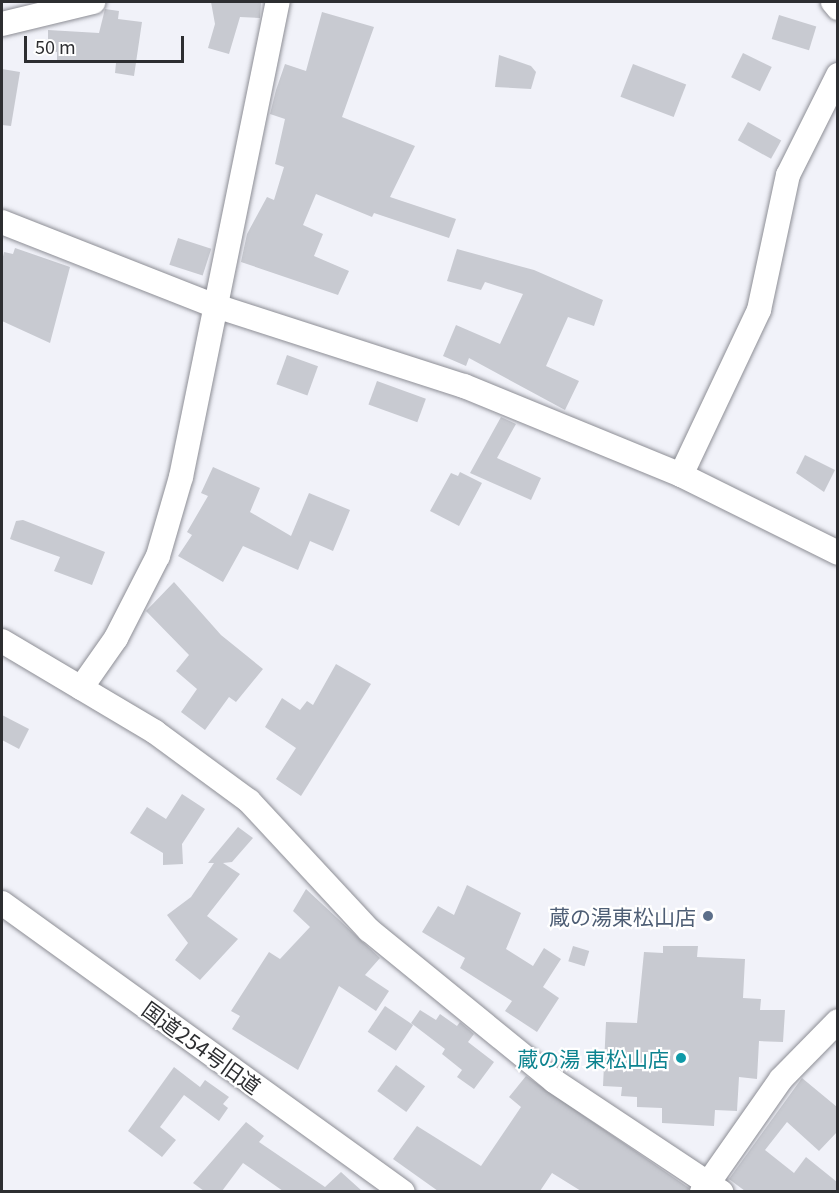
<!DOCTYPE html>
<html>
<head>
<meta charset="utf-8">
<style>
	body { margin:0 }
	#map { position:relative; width:839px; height:1193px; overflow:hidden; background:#f1f2f9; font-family:Georgia,"Noto Sans JP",serif }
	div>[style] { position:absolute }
	.building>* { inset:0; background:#c8cad1; transform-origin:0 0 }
	.roads { filter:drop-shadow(0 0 2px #8d8e95) drop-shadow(0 0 2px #8d8e95) }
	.minor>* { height:24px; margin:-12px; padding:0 12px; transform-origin:12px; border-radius:12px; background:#fff }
	.dots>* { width:16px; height:16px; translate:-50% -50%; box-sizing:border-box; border:3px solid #fff; border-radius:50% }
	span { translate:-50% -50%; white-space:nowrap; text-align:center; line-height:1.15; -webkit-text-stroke:4.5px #fff; paint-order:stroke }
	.service-label { font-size:21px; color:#4e5e75 }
	.right { translate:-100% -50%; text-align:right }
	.street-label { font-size:21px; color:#2d2e31 }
	.culture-label { font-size:21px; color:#0d838f }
	.frame { position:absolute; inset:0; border:3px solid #2d2e31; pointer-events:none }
	.scale { position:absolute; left:24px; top:36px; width:160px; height:27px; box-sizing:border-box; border:3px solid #2d2e31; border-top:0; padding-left:8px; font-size:18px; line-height:21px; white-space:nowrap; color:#2d2e31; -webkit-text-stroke:4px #fff; paint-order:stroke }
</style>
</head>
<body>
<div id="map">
	<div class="building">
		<i style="clip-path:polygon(211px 2px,261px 2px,260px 18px,240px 17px,229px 54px,208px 48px,215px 24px)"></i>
		<i style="clip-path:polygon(105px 9px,119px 11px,118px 19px,142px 22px,134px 76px,115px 73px,116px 63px,57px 60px,57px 52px,48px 51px,48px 30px,99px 33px)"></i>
		<i style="clip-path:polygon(322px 12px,374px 27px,342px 117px,415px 146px,390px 197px,456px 219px,449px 238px,374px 213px,372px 217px,316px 194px,303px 225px,323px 234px,314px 256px,349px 271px,338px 295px,241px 262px,247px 234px,267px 197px,274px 200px,284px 167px,275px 164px,285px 119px,270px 114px,276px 90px,285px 64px,306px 71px)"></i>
		<i style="left:779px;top:15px;width:39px;height:25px;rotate:17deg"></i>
		<i style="left:743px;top:53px;width:32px;height:27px;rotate:26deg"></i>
		<i style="clip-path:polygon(499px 55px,531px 66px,536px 72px,531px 89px,495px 87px)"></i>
		<i style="left:633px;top:64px;width:57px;height:35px;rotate:21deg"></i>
		<i style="clip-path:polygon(2px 69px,20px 72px,11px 126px,2px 125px)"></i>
		<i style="left:748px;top:122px;width:38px;height:21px;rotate:29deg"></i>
		<i style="left:178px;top:238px;width:35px;height:28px;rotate:18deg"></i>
		<i style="clip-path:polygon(15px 248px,70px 267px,50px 343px,2px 321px,2px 261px,4px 252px,13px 254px)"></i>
		<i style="clip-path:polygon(457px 249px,534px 270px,603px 300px,594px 326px,568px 317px,546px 366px,579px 381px,565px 410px,469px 358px,466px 366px,443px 356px,456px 325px,500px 344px,523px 294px,485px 282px,481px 290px,447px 281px)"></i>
		<i style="left:287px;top:355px;width:33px;height:31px;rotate:20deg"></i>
		<i style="left:377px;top:381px;width:52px;height:25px;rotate:20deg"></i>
		<i style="clip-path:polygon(501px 417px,516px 424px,497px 458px,541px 478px,531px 500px,470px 473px)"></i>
		<i style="clip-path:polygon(805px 455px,835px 470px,824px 492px,796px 473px)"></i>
		<i style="clip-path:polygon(213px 467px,260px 488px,250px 512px,291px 536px,309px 493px,350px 510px,333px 551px,310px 541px,298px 570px,243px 546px,223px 582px,178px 556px,192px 535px,187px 532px,208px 496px,201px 493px)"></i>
		<i style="clip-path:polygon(460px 472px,482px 483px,459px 526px,430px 511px,451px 473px,458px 476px)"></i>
		<i style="clip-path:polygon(23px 520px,105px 552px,92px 585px,54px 571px,60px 557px,10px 539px,16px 521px)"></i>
		<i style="clip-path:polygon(174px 582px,221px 635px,263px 669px,236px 702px,229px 697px,205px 730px,181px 712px,197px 689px,176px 671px,189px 655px,146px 611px)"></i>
		<i style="clip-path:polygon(336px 664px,371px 684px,301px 796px,276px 779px,296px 748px,265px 727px,282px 698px,300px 710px,307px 701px,313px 705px)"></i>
		<i style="clip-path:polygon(2px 715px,29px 729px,19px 749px,2px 740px)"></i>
		<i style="clip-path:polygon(182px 794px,205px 809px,182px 844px,183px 864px,163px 865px,163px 853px,130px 833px,147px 807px,166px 819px)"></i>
		<i style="clip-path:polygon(238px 827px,253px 838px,232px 862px,223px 863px,240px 874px,207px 916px,238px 939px,200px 980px,175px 960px,188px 943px,167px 915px,191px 897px,214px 863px,208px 863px)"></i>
		<i style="clip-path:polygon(467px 885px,521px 913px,506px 949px,533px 966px,544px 948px,561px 959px,543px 987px,559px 998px,537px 1032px,505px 1011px,512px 1001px,460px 968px,465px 958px,422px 932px,438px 906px,454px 915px)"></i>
		<i style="clip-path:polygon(306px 889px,380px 958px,365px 975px,389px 991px,376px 1011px,339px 986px,298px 1070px,232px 1029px,240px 1016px,231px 1011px,269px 952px,280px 959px,310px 927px,293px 911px)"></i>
		<i style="left:573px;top:946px;width:17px;height:16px;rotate:17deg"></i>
		<i style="clip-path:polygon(663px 946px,698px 946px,697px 957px,745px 959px,743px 998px,761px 999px,760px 1010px,785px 1010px,783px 1042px,759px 1041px,757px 1079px,739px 1077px,737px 1111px,715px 1110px,714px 1126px,662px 1123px,662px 1108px,637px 1107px,637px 1097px,621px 1096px,622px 1087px,603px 1086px,606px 1022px,637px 1023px,644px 952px,663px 953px)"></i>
		<i style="left:385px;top:1006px;width:34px;height:31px;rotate:34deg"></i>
		<i style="clip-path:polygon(420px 1010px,436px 1020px,440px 1014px,457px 1026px,460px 1022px,474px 1034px,468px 1042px,494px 1062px,474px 1089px,457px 1077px,462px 1070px,442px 1054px,445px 1049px,411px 1023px)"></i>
		<i style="left:396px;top:1065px;width:36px;height:32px;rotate:36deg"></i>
		<i style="clip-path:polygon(174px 1067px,200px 1087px,205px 1080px,229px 1097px,223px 1104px,228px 1108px,219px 1121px,184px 1095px,160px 1127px,176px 1140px,162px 1157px,128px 1131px)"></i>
		<i style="clip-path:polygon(526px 1076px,689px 1188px,688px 1191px,581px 1191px,552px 1173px,540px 1191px,438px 1191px,393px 1159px,417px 1126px,481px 1166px,521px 1107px,509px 1097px)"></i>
		<i style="clip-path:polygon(802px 1078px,837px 1107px,837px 1132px,819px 1151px,787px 1122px,765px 1150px,794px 1173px,806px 1157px,837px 1182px,837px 1191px,745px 1191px,729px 1179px)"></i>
		<i style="clip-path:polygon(246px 1122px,264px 1136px,259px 1142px,325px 1187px,341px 1172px,362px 1191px,283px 1191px,243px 1163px,222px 1191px,204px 1191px,193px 1183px)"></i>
	</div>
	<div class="roads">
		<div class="minor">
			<i style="left:833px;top:2px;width:8px;rotate:50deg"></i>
			<i style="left:2px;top:24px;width:94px;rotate:-13.6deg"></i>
			<i style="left:2px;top:222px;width:227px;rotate:21.5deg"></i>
			<i style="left:213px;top:305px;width:264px;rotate:17.9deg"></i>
			<i style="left:464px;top:386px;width:235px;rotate:22.3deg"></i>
			<i style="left:681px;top:475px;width:175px;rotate:26.4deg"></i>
			<i style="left:681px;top:475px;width:183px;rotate:-64.7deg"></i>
			<i style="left:759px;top:310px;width:138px;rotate:-77.9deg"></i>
			<i style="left:788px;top:175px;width:112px;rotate:-63.4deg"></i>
			<i style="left:2px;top:641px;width:178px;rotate:30.7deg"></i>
			<i style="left:155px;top:732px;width:117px;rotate:36.3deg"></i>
			<i style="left:249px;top:801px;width:176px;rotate:47.1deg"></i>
			<i style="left:369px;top:930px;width:239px;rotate:39.2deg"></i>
			<i style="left:554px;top:1081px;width:201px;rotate:33.6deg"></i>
			<i style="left:81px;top:688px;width:61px;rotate:-55deg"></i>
			<i style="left:116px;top:638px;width:92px;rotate:-62.9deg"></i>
			<i style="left:158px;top:556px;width:82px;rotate:-73.8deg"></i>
			<i style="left:181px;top:477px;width:485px;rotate:-78.5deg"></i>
			<i style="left:2px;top:903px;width:494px;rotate:35.8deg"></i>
			<i style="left:702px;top:1192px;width:138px;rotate:-55deg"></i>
			<i style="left:781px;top:1079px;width:81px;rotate:-45.5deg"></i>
		</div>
	</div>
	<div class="dots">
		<i style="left:708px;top:916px;background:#5c6f8a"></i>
		<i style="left:681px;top:1058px;background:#0f9aa8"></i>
	</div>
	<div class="service-label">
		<span class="right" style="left:696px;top:916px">蔵の湯東松山店</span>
	</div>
	<div class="street-label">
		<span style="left:202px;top:1047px;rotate:36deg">国道254号旧道</span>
	</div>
	<div class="culture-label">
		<span class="right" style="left:669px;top:1058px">蔵の湯 東松山店</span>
	</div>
	<div class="frame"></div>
	<div class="scale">50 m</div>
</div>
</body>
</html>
